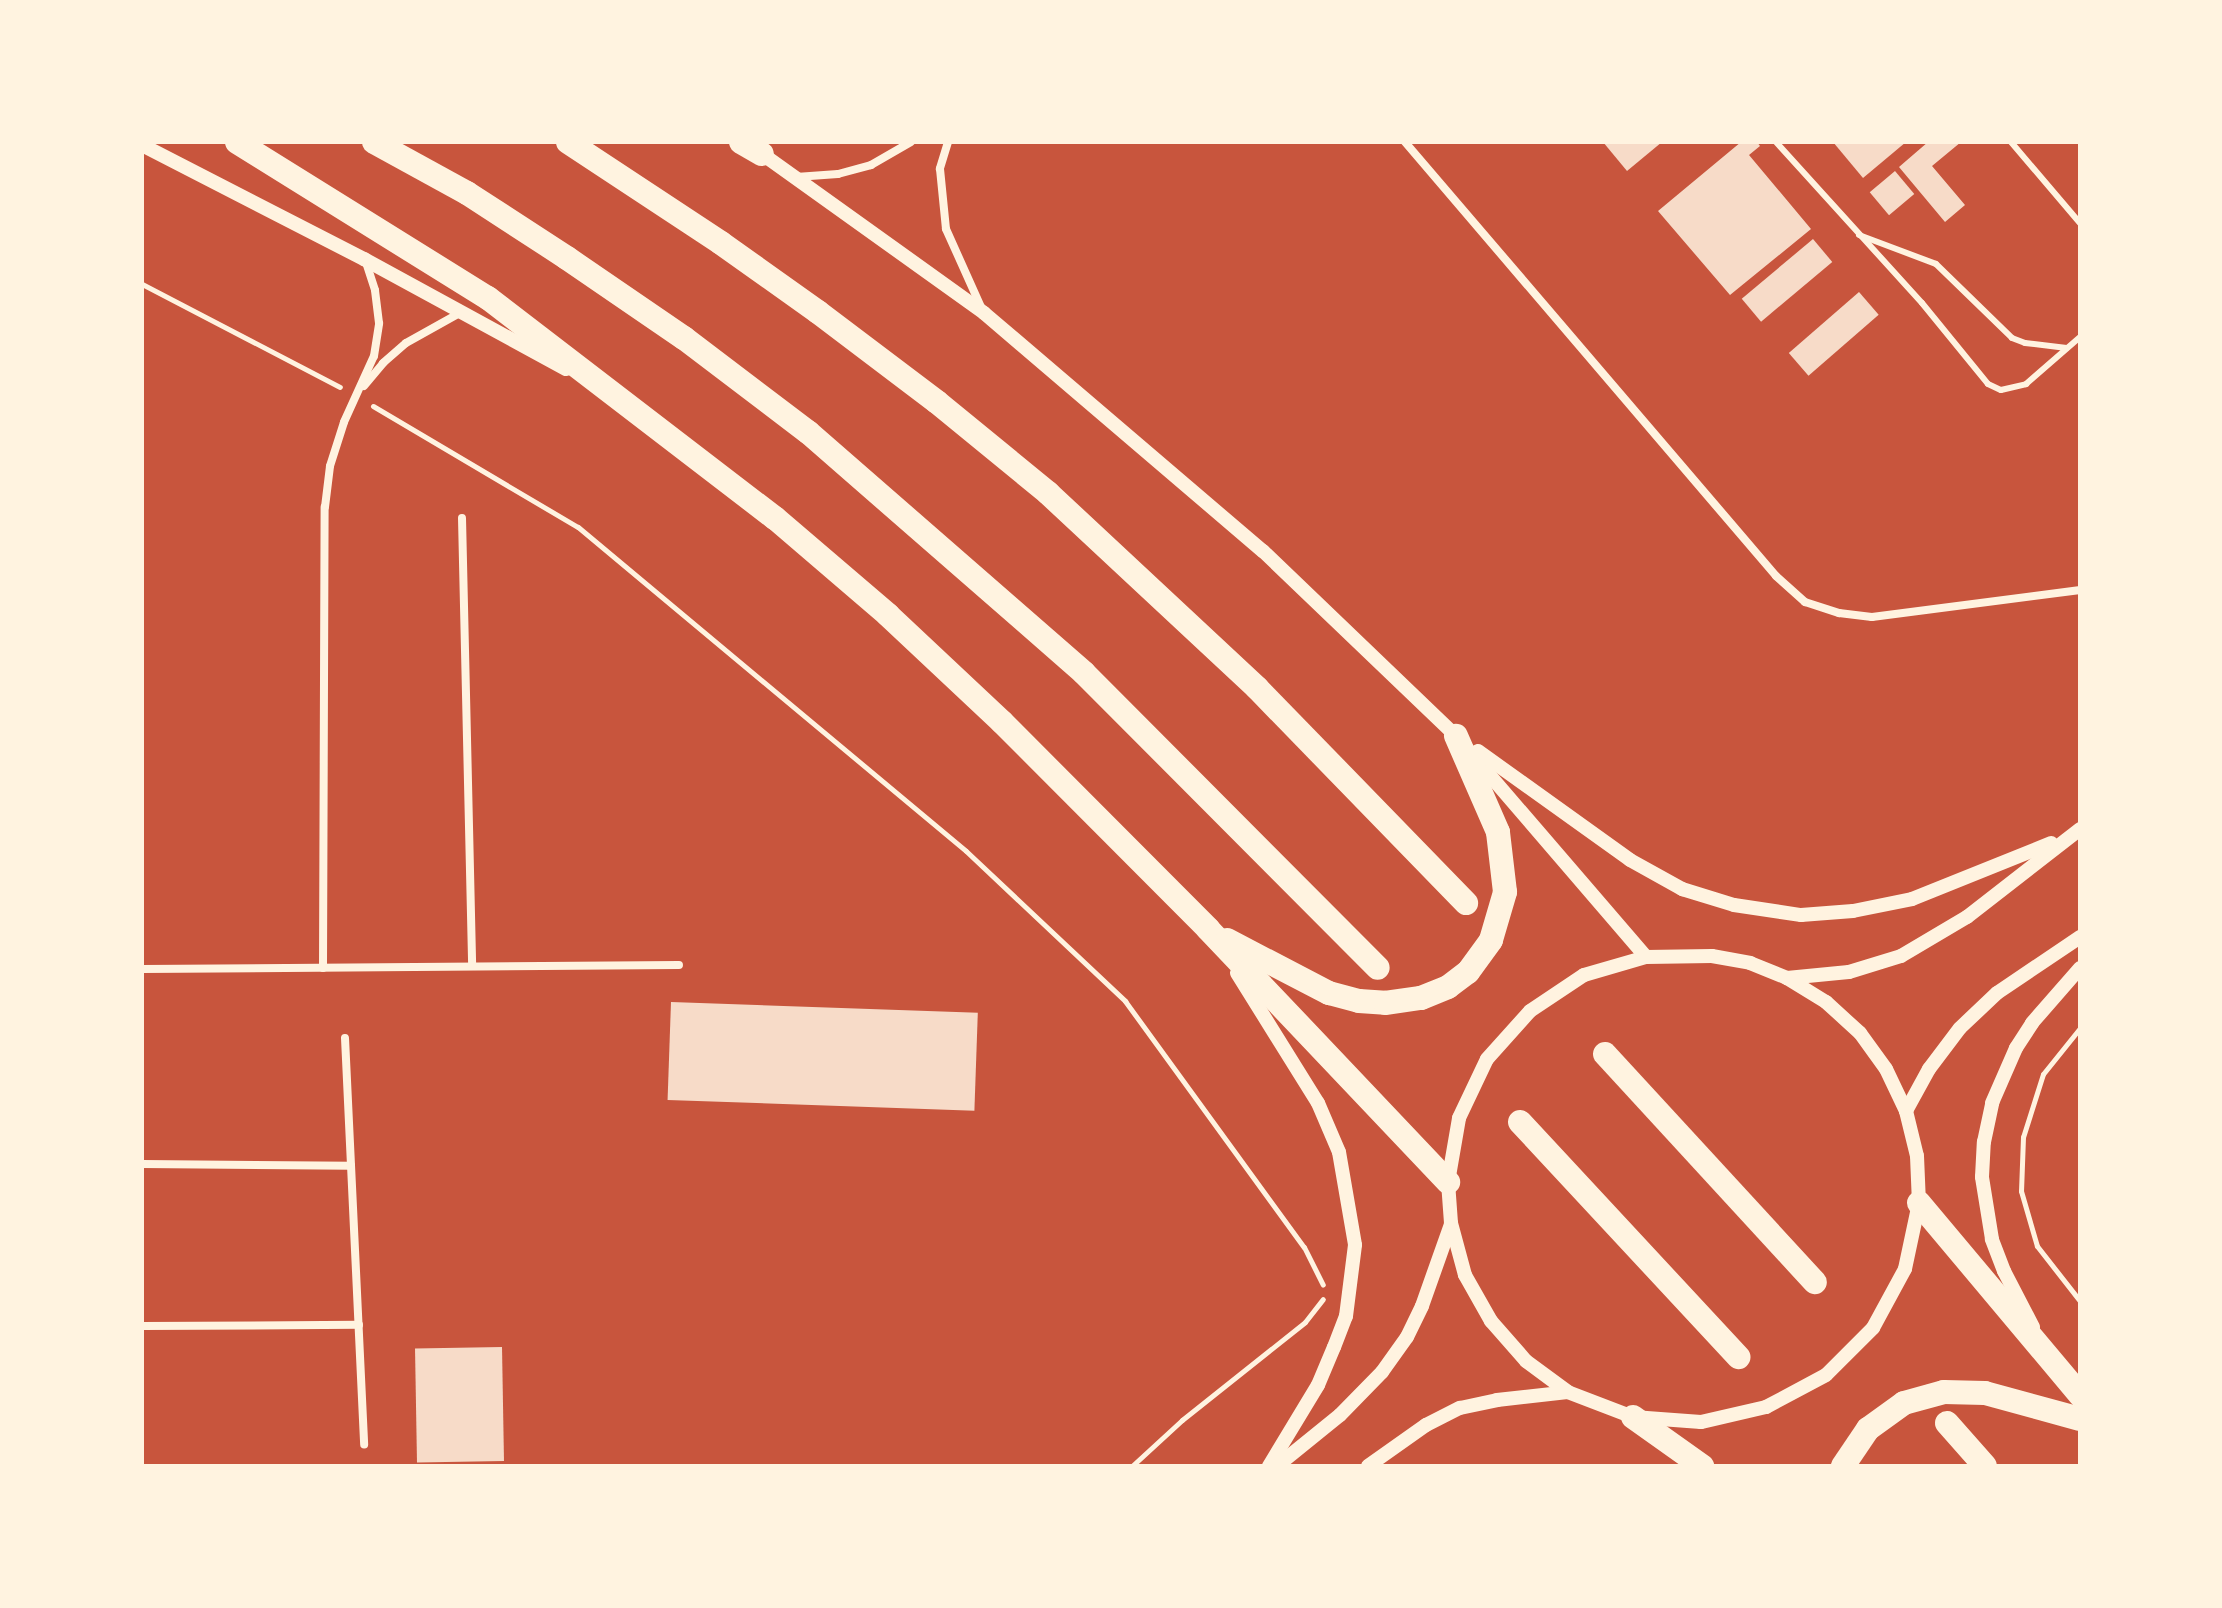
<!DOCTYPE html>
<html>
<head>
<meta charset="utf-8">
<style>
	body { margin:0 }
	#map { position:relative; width:2222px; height:1608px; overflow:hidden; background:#c8553d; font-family:Signika,sans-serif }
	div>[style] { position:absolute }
	.building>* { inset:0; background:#f7dbc8; transform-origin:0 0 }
	.path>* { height:5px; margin:-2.5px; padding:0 2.5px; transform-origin:2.5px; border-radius:2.5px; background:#fff3e0 }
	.service>* { height:6px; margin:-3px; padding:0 3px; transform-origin:3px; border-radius:3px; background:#fff3e0 }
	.minor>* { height:8px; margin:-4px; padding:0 4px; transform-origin:4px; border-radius:4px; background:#fff3e0 }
	.tertiary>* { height:14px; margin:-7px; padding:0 7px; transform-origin:7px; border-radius:7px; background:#fff3e0 }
	.motorway>* { height:24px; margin:-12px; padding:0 12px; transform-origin:12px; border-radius:12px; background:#fff3e0 }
	span { translate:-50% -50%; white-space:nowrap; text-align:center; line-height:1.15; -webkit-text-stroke:8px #fff3e0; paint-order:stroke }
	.frame { position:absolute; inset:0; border:144px solid #fff3e0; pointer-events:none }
</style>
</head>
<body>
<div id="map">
	<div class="building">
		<i style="clip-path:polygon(1603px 142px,1662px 142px,1627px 171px)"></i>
		<i style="clip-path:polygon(1741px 142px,1757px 142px,1760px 146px,1749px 155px,1811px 229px,1730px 295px,1658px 211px)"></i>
		<i style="clip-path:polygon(1833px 142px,1906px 142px,1863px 178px)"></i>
		<i style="clip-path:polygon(1928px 142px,1961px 142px,1932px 166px,1965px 205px,1945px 222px,1899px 167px)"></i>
		<i style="left:1895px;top:171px;width:30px;height:33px;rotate:50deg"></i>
		<i style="left:1813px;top:239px;width:30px;height:93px;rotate:50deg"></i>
		<i style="left:1859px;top:292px;width:30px;height:93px;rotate:49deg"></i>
		<i style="left:671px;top:1002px;width:307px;height:98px;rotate:2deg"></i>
		<i style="left:502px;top:1347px;width:114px;height:87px;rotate:89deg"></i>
	</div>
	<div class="path">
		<i style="left:142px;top:284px;width:223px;rotate:27.5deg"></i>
		<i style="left:373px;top:406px;width:238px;rotate:30.6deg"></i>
		<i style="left:578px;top:527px;width:505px;rotate:39.86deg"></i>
		<i style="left:966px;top:851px;width:219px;rotate:43.3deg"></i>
		<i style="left:1125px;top:1001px;width:304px;rotate:54deg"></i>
		<i style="left:1304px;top:1247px;width:42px;rotate:63.4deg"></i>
		<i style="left:2080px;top:1028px;width:59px;rotate:128.8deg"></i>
		<i style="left:2043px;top:1074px;width:66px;rotate:107.6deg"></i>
		<i style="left:2023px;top:1137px;width:54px;rotate:92.1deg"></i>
		<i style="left:2021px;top:1191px;width:57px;rotate:73.8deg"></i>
		<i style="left:2037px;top:1246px;width:70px;rotate:52deg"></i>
		<i style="left:1132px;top:1466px;width:68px;rotate:-42.6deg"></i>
		<i style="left:1182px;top:1420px;width:157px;rotate:-38.5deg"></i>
		<i style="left:1305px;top:1322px;width:29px;rotate:-52deg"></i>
	</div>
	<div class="service">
		<i style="left:1776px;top:142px;width:217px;rotate:47.8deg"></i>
		<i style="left:1922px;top:303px;width:104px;rotate:50.8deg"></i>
		<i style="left:1988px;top:384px;width:14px;rotate:25deg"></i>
		<i style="left:2001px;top:390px;width:26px;rotate:-13deg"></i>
		<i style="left:2026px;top:384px;width:72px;rotate:-41deg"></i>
		<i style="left:2011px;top:142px;width:106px;rotate:49.6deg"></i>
		<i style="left:1859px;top:235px;width:82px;rotate:20.6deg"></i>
		<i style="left:1936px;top:264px;width:106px;rotate:44.2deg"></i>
		<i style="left:2012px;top:338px;width:14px;rotate:21deg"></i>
		<i style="left:2025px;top:343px;width:42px;rotate:6.8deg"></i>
	</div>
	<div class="minor">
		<i style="left:948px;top:142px;width:28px;rotate:107deg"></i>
		<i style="left:940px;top:169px;width:60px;rotate:84.3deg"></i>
		<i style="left:946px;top:229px;width:88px;rotate:65.8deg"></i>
		<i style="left:1405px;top:142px;width:571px;rotate:49.47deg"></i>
		<i style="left:1776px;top:576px;width:39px;rotate:42deg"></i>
		<i style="left:1805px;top:602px;width:36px;rotate:18deg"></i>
		<i style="left:1839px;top:613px;width:33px;rotate:7deg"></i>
		<i style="left:1872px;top:617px;width:210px;rotate:-7.4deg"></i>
		<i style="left:796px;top:177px;width:42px;rotate:-4.1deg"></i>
		<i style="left:838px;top:174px;width:34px;rotate:-15deg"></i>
		<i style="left:871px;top:165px;width:46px;rotate:-29.9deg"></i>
		<i style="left:364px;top:386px;width:30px;rotate:-50deg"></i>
		<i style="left:383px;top:363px;width:30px;rotate:-41deg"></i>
		<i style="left:406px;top:343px;width:62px;rotate:-29.1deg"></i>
		<i style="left:462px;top:518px;width:448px;rotate:88.7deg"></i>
		<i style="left:323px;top:968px;width:461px;rotate:-89.8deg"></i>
		<i style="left:325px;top:507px;width:41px;rotate:-83deg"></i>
		<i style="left:330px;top:466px;width:46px;rotate:-72.3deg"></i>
		<i style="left:344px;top:422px;width:72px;rotate:-65.6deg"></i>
		<i style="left:374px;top:356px;width:33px;rotate:-81deg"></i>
		<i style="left:379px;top:323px;width:33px;rotate:-97deg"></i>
		<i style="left:375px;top:290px;width:32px;rotate:-108deg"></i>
		<i style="left:142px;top:969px;width:537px;rotate:-0.43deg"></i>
		<i style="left:345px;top:1038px;width:407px;rotate:87.3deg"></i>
		<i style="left:142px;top:1164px;width:209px;rotate:0.5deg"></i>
		<i style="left:142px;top:1326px;width:217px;rotate:-0.3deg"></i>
	</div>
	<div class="tertiary">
		<i style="left:142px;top:145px;width:250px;rotate:27.2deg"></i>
		<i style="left:364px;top:259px;width:230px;rotate:28.6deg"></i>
		<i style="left:758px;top:151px;width:278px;rotate:35.6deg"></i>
		<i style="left:984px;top:313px;width:367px;rotate:40.5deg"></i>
		<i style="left:1263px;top:551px;width:267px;rotate:43.8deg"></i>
		<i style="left:1456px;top:736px;width:291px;rotate:49.3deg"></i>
		<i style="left:1478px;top:751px;width:187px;rotate:35.6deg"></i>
		<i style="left:1630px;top:860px;width:60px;rotate:29.1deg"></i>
		<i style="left:1682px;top:889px;width:54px;rotate:17.1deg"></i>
		<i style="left:1734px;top:905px;width:68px;rotate:8.5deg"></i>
		<i style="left:1801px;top:915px;width:52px;rotate:-4.4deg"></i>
		<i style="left:1853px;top:911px;width:60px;rotate:-11.5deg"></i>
		<i style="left:1912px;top:899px;width:150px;rotate:-21.9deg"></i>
		<i style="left:1237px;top:973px;width:153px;rotate:58.1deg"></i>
		<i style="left:1318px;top:1103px;width:53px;rotate:66.8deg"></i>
		<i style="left:1339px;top:1152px;width:94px;rotate:80.2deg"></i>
		<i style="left:1355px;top:1245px;width:72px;rotate:97.2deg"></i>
		<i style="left:1346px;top:1316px;width:33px;rotate:111deg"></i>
		<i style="left:1334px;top:1347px;width:41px;rotate:112.8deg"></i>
		<i style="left:1318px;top:1385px;width:95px;rotate:121.2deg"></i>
		<i style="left:1787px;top:978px;width:46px;rotate:31.6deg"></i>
		<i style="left:1826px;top:1002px;width:46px;rotate:42.4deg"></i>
		<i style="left:1860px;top:1033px;width:44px;rotate:54.2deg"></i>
		<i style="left:1886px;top:1069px;width:47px;rotate:64.5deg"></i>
		<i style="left:1906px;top:1111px;width:46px;rotate:76.3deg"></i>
		<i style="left:1917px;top:1156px;width:47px;rotate:87.6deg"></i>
		<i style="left:1919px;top:1203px;width:67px;rotate:102deg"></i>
		<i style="left:1905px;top:1269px;width:67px;rotate:118.5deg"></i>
		<i style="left:1873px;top:1328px;width:66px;rotate:135deg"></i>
		<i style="left:1826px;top:1375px;width:68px;rotate:151.9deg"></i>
		<i style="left:1766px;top:1407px;width:67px;rotate:167deg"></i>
		<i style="left:1701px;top:1422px;width:68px;rotate:-175.8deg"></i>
		<i style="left:1633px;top:1417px;width:70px;rotate:-159deg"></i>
		<i style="left:1568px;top:1392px;width:52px;rotate:-143.6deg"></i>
		<i style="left:1526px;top:1361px;width:53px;rotate:-131.2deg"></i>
		<i style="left:1491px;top:1321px;width:53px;rotate:-119.5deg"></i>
		<i style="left:1465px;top:1275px;width:54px;rotate:-105.1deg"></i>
		<i style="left:1451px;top:1223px;width:41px;rotate:-94.2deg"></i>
		<i style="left:1448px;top:1182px;width:65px;rotate:-80.2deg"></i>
		<i style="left:1459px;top:1118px;width:65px;rotate:-64.6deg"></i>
		<i style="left:1487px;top:1059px;width:64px;rotate:-48.1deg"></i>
		<i style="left:1530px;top:1011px;width:65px;rotate:-33.7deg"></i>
		<i style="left:1584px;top:975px;width:65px;rotate:-16.2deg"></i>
		<i style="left:1646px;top:957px;width:66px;rotate:-0.9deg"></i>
		<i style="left:1712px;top:956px;width:39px;rotate:10deg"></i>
		<i style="left:1750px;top:963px;width:40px;rotate:22deg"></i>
		<i style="left:1787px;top:978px;width:62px;rotate:-5.5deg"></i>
		<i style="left:1849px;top:972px;width:54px;rotate:-17.1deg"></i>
		<i style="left:1901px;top:956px;width:77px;rotate:-30.6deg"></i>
		<i style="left:1967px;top:917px;width:143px;rotate:-37.9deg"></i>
		<i style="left:1906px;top:1111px;width:48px;rotate:-61.3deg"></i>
		<i style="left:1929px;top:1069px;width:51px;rotate:-52.9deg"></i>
		<i style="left:1960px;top:1028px;width:51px;rotate:-43.4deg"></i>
		<i style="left:1997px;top:993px;width:100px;rotate:-34deg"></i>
		<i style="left:2033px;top:1327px;width:63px;rotate:-117.4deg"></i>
		<i style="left:2004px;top:1271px;width:34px;rotate:-111deg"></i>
		<i style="left:1992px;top:1239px;width:63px;rotate:-99.2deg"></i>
		<i style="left:1982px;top:1177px;width:35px;rotate:-87deg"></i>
		<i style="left:1984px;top:1142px;width:40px;rotate:-78deg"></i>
		<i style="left:1992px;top:1103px;width:60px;rotate:-66.4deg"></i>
		<i style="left:2016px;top:1048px;width:30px;rotate:-57deg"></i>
		<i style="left:2032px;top:1023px;width:73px;rotate:-48.9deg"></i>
		<i style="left:1277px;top:1466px;width:81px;rotate:-39deg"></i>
		<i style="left:1340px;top:1415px;width:60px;rotate:-45.7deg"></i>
		<i style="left:1382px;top:1372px;width:43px;rotate:-54.5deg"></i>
		<i style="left:1407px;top:1337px;width:34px;rotate:-64deg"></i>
		<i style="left:1422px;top:1306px;width:87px;rotate:-70.5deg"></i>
		<i style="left:1368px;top:1466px;width:71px;rotate:-35.3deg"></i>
		<i style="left:1426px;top:1425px;width:38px;rotate:-27deg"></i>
		<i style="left:1460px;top:1408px;width:38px;rotate:-12deg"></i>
		<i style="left:1497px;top:1400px;width:71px;rotate:-6.4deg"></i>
	</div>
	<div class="motorway">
		<i style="left:237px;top:142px;width:296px;rotate:31.9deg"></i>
		<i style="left:488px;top:298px;width:362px;rotate:37.5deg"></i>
		<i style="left:775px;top:518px;width:149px;rotate:40.6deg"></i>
		<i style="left:888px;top:615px;width:156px;rotate:43.2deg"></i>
		<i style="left:1002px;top:722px;width:292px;rotate:45.1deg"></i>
		<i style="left:1208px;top:929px;width:349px;rotate:46.5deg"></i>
		<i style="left:374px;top:142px;width:106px;rotate:28.7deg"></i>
		<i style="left:467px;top:193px;width:119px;rotate:33deg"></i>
		<i style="left:567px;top:258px;width:142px;rotate:34.4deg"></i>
		<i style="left:684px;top:338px;width:156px;rotate:37.2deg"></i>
		<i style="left:808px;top:432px;width:366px;rotate:41.1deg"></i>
		<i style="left:1084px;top:673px;width:416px;rotate:45.1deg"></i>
		<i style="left:568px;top:142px;width:183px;rotate:33.4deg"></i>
		<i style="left:721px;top:243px;width:119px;rotate:35.4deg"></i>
		<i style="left:818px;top:312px;width:149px;rotate:37.1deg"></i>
		<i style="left:937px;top:402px;width:144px;rotate:39.3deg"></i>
		<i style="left:1048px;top:493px;width:286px;rotate:43deg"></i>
		<i style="left:1257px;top:688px;width:300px;rotate:45.8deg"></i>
		<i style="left:741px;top:142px;width:24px;rotate:30deg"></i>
		<i style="left:1227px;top:940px;width:115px;rotate:27.5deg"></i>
		<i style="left:1329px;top:993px;width:31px;rotate:15deg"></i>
		<i style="left:1359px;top:1001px;width:26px;rotate:4deg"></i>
		<i style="left:1385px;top:1003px;width:36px;rotate:-8deg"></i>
		<i style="left:1421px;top:998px;width:29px;rotate:-22deg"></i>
		<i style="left:1448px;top:987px;width:25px;rotate:-37deg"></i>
		<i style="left:1468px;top:972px;width:39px;rotate:-54deg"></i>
		<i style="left:1491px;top:940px;width:50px;rotate:-73.7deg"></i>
		<i style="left:1505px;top:892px;width:60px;rotate:-96.7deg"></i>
		<i style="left:1498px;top:832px;width:105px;rotate:-113.6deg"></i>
		<i style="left:1605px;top:1054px;width:310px;rotate:47.4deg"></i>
		<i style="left:1520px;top:1122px;width:321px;rotate:47.1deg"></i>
		<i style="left:1919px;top:1203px;width:251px;rotate:50deg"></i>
		<i style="left:1633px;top:1417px;width:85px;rotate:35.4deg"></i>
		<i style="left:1947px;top:1423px;width:57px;rotate:48.5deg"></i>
		<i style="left:1843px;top:1466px;width:45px;rotate:-56deg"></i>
		<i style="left:1868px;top:1429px;width:44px;rotate:-35.8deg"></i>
		<i style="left:1904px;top:1403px;width:41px;rotate:-15.4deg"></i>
		<i style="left:1944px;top:1392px;width:41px;rotate:1.4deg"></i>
		<i style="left:1985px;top:1393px;width:98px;rotate:15.3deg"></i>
	</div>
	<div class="frame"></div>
</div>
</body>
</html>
